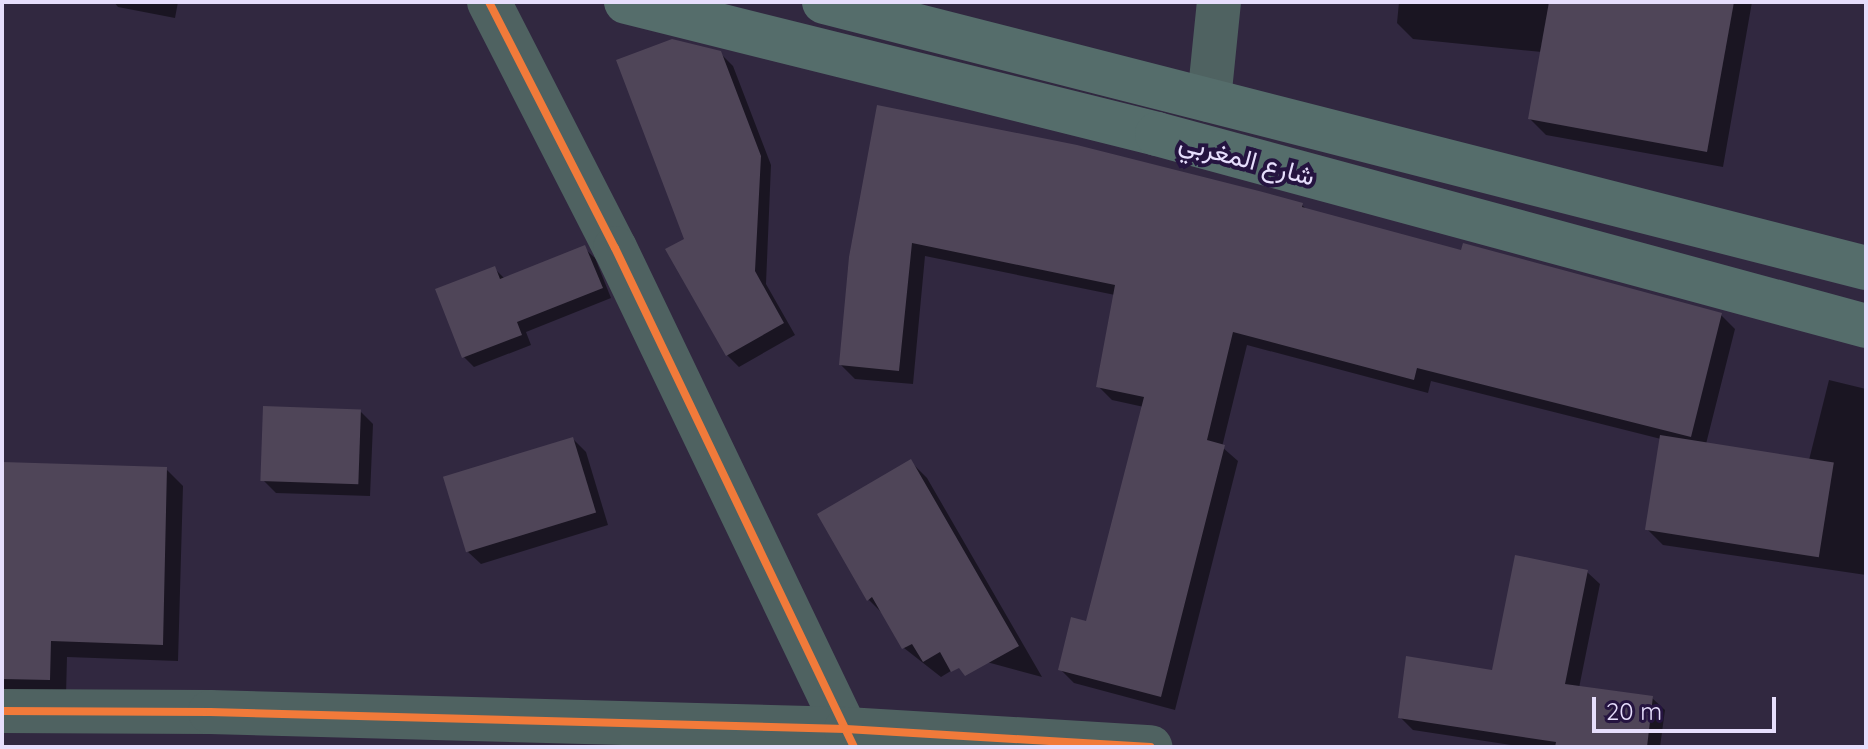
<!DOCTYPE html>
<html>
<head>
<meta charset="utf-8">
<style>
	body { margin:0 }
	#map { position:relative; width:1868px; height:749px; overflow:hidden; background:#312840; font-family:Quicksand,Vazirmatn,sans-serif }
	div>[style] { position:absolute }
	.shadow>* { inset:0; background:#0007 }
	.building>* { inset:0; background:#4f4558; transform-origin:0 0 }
	.minor>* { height:44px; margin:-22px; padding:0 22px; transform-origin:22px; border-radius:22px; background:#4f6261 }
	.secondary>* { height:44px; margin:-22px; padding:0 22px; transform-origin:22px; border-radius:22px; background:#556d6b }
	.cycleway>* { height:8px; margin:-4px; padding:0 4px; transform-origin:4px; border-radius:4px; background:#f17a3a }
	span { translate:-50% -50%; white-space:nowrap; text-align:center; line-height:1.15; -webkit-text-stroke:8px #251440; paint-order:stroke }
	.street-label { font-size:26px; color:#e6defc }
	.frame { position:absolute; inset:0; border:4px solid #e6defc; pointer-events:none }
	.scale { position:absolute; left:1592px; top:697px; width:184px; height:36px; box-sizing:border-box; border:4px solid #e6defc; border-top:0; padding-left:10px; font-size:24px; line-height:28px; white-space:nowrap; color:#e6defc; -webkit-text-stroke:6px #251440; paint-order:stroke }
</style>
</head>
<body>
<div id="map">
	<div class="shadow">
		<i style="clip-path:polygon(114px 2px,178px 2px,175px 18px,118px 7px)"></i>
		<i style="clip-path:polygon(1399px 2px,1752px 2px,1723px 167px,1546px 135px,1530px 119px,1542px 52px,1413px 39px,1397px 23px)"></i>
		<i style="clip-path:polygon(720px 53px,733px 66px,771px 165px,766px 284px,795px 335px,739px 367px,727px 355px,687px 240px)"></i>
		<i style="clip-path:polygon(878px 108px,1302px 205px,1307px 210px,1463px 252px,1721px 315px,1735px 329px,1706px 444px,1809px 460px,1829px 380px,1866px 389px,1866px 575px,1663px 545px,1648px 530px,1661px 439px,1431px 381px,1428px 393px,1247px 345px,1222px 447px,1238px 461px,1175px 710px,1074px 683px,1060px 669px,1088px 623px,1144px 407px,1112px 400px,1098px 386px,1115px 295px,925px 256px,913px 384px,855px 379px,841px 365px)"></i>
		<i style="clip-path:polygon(584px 248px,595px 258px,611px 298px,526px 332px,531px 345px,474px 367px,464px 357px,494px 268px,505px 279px)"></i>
		<i style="clip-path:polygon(360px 411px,373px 424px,370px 496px,276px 493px,263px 480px)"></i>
		<i style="clip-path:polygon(573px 439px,586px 452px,608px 525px,481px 564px,468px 552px)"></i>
		<i style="clip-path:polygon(911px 462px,927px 478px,1042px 677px,972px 658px,941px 677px,904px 648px,886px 617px,869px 600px)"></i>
		<i style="clip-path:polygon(2px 464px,166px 469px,183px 486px,178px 661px,67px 657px,66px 696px,2px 694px)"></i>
		<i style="clip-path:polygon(1587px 572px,1600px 584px,1579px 688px,1652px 698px,1665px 710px,1660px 747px,1524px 747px,1413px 730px,1400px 717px,1494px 672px)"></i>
	</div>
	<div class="building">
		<i style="clip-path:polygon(1549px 2px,1734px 2px,1707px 152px,1528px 119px)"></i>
		<i style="clip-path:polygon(672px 39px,721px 51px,761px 156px,755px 271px,784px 323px,726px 356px,665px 249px,684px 239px,616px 60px)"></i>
		<i style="clip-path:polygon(877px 105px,1077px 145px,1259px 191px,1303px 203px,1302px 207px,1461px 250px,1463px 243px,1722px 313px,1691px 437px,1417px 368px,1414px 380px,1233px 332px,1207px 440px,1225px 445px,1161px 697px,1058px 670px,1071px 617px,1086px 621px,1144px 397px,1096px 387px,1115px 285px,912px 243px,899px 371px,839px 365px,849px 257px)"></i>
		<i style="clip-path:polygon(585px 245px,603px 288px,517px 322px,522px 335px,462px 358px,435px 289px,495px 266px,500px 279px)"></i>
		<i style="left:263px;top:406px;width:98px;height:75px;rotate:2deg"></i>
		<i style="left:1660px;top:435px;width:176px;height:96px;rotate:9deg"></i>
		<i style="left:573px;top:437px;width:79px;height:136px;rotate:73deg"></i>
		<i style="clip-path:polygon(911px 459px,1019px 646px,965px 676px,959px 668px,951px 672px,940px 652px,923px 662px,912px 644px,902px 649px,872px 597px,867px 601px,817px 514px)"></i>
		<i style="clip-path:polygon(2px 462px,167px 467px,163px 645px,51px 641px,50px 680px,2px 679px)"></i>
		<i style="clip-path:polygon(1515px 555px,1588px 570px,1565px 684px,1653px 696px,1647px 747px,1555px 747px,1556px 742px,1398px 718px,1406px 656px,1492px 670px)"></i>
	</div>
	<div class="minor">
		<i style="left:489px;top:2px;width:276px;rotate:62.9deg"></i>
		<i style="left:615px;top:248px;width:553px;rotate:64.41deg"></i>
		<i style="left:1209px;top:100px;width:99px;rotate:-84.2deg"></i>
		<i style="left:2px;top:711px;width:208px;rotate:0.3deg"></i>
		<i style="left:210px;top:712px;width:636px;rotate:1.53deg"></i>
		<i style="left:846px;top:729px;width:305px;rotate:3.4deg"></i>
	</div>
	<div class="secondary">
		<i style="left:626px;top:2px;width:547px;rotate:13.96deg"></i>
		<i style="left:1157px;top:134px;width:735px;rotate:15.15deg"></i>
		<i style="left:824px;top:2px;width:1075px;rotate:14.32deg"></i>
	</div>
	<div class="cycleway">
		<i style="left:489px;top:2px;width:276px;rotate:62.9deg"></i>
		<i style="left:615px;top:248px;width:553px;rotate:64.41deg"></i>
		<i style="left:2px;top:711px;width:208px;rotate:0.3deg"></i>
		<i style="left:210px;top:712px;width:636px;rotate:1.53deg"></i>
		<i style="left:846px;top:729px;width:305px;rotate:3.4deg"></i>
	</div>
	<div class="street-label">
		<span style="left:1247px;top:159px;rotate:15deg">شارع المغربي</span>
	</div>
	<div class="frame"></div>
	<div class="scale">20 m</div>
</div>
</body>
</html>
